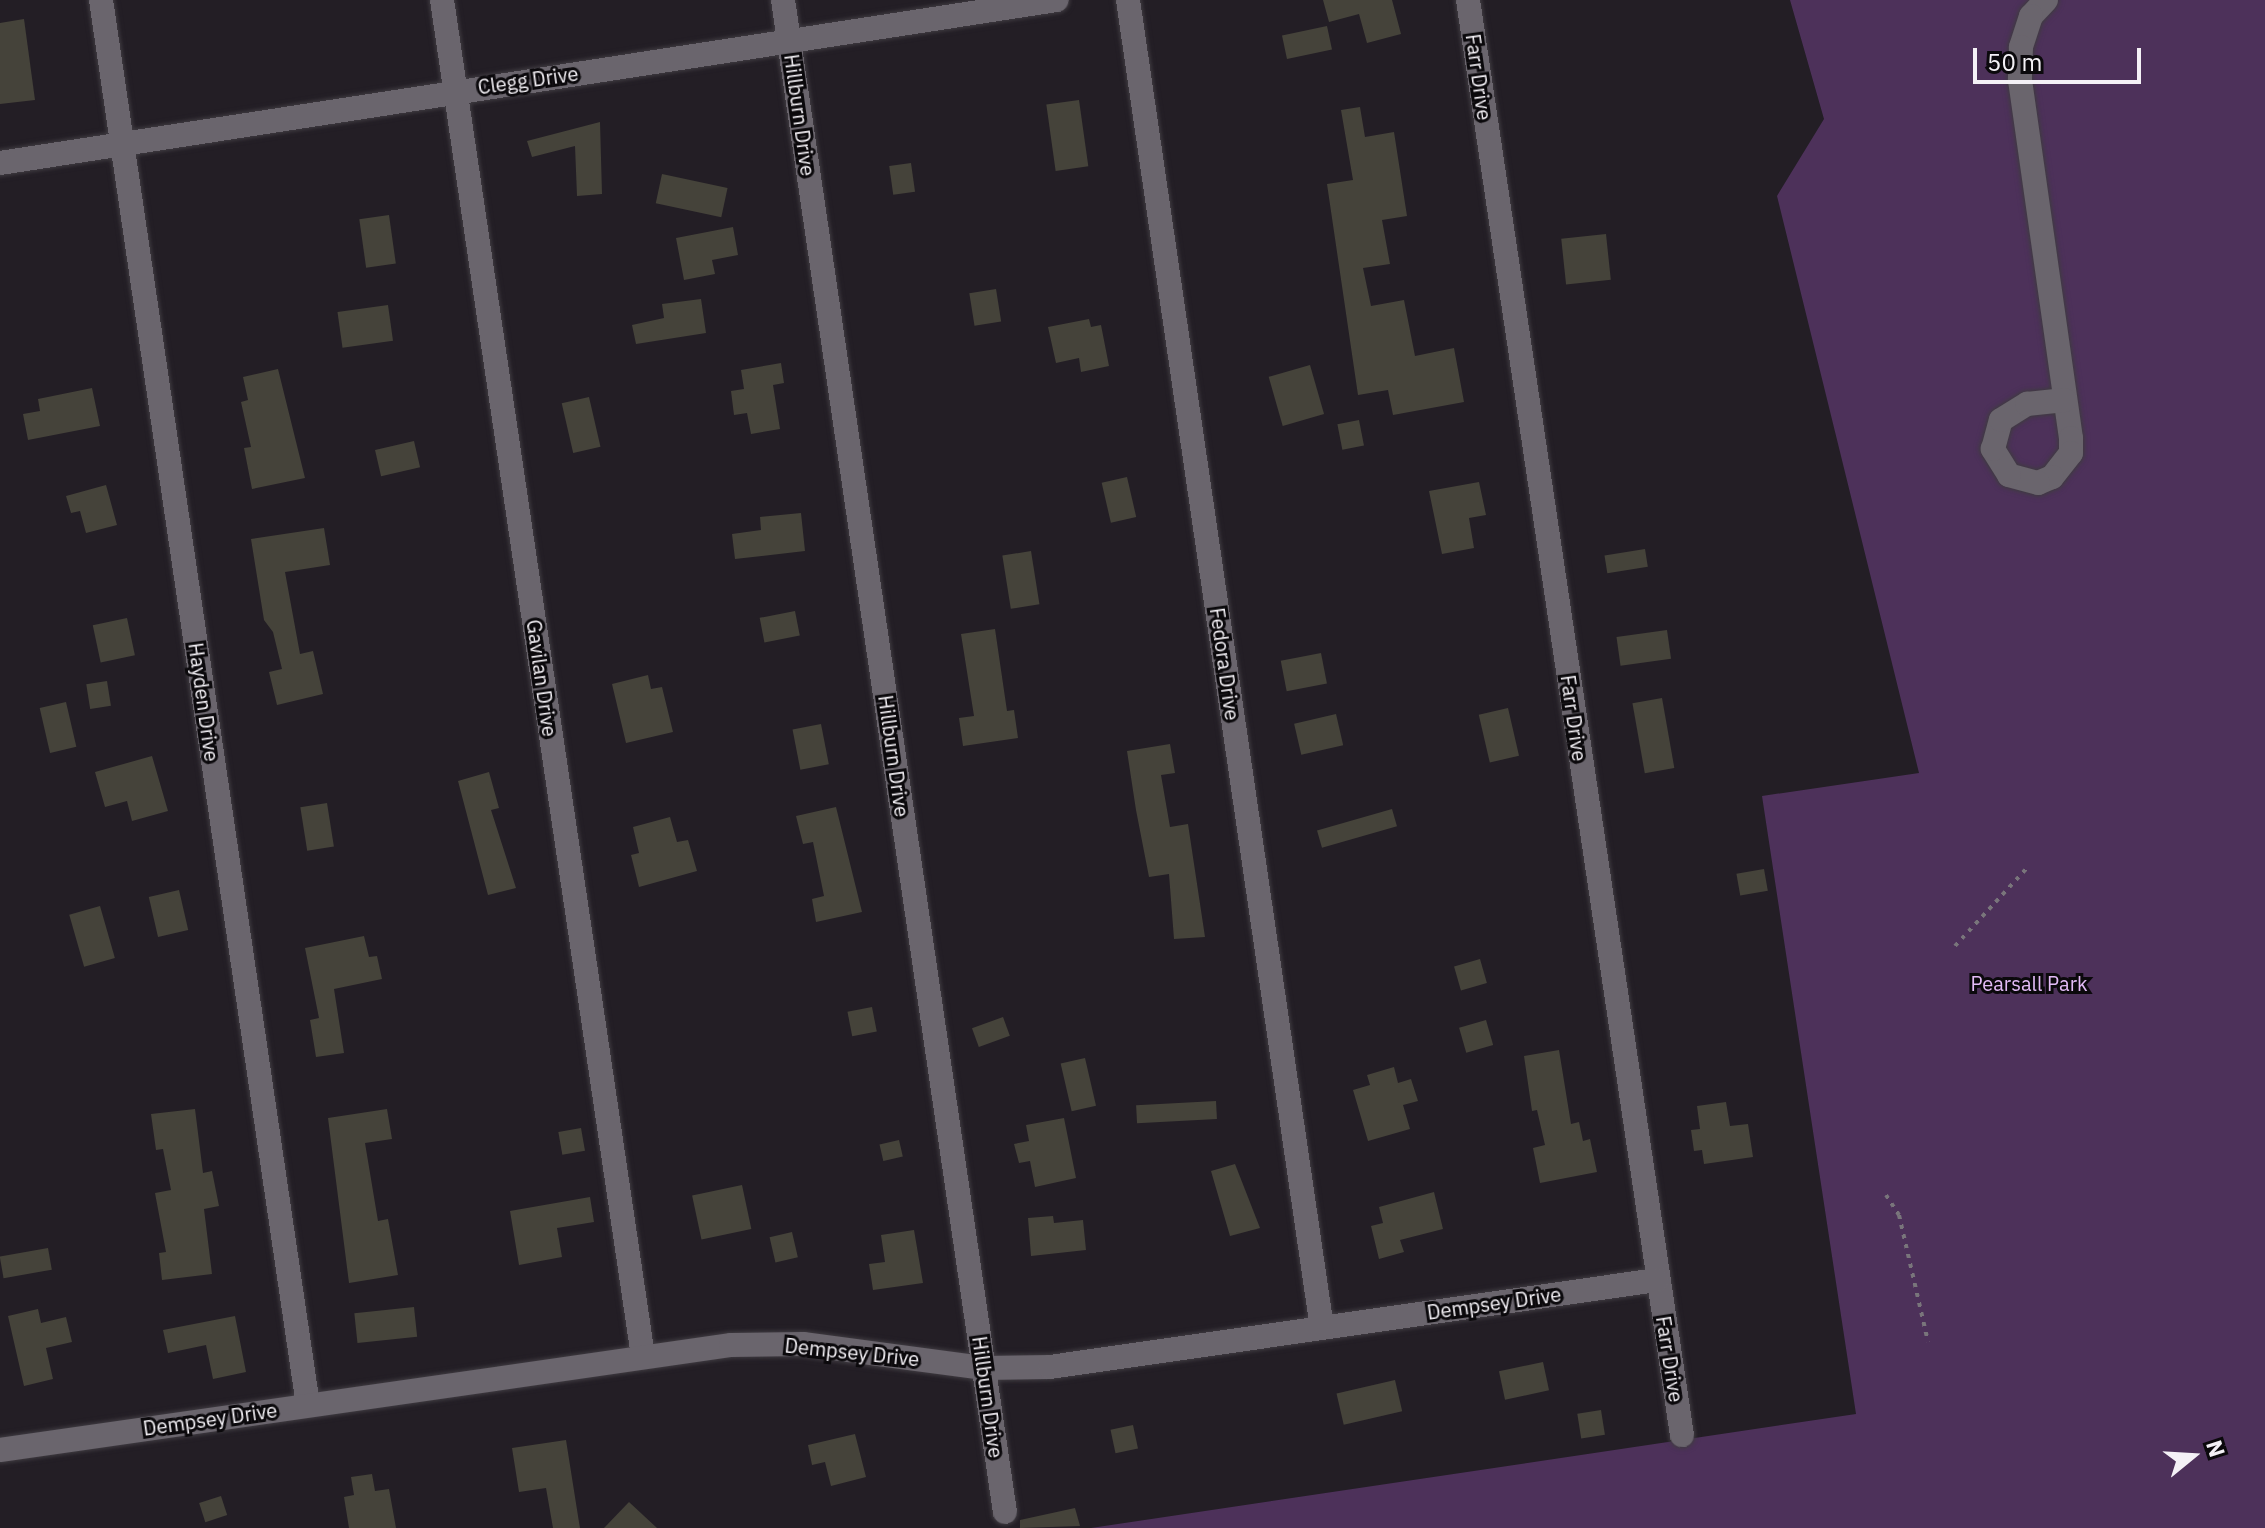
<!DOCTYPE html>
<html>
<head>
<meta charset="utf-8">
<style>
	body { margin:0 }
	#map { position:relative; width:2265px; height:1528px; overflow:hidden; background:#231e25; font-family:"IBM Plex Sans",sans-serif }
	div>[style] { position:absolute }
	.green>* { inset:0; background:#4d315a }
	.building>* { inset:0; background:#45433a; transform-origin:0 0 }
	.path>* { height:4px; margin-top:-2px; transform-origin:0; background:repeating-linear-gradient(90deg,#79757b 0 4px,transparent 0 10px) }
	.roads { filter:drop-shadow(0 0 2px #3f3b41) drop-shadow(0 0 2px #3f3b41) }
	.minor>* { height:24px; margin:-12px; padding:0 12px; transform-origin:12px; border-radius:12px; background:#6a656d }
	span { translate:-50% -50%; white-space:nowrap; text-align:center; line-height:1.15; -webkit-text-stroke:6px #0b090c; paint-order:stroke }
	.street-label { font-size:20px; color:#f4f1f6 }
	.park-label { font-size:20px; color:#e3bbf7 }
	.north { position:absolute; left:2153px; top:1416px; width:80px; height:80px; -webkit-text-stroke:6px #0b090c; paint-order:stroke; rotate:72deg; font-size:22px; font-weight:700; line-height:32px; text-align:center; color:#f4f1f6 }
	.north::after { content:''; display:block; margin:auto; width:28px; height:36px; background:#f4f1f6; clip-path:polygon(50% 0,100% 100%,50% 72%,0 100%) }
	.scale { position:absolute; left:1973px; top:48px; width:168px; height:36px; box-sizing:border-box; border:4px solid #f4f1f6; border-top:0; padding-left:10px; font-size:24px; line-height:28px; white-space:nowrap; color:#f4f1f6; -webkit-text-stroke:6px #0b090c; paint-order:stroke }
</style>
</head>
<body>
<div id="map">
	<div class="green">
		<i style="clip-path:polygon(1790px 0,2265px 0,2265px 1528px,1091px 1528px,1856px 1414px,1762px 796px,1919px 773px,1777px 196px,1824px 119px)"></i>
	</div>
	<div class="building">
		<i style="clip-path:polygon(1323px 0,1392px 0,1401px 34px,1367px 43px,1359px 14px,1329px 22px)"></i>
		<i style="clip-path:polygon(24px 19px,35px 100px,0 104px,0 23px)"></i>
		<i style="left:1327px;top:26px;width:24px;height:46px;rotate:78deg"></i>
		<i style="left:1079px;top:100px;width:67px;height:33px;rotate:82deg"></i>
		<i style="clip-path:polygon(1360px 107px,1365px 137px,1394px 132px,1407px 216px,1382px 220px,1390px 264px,1363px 268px,1371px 306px,1404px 300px,1415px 356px,1454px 348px,1464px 402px,1393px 415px,1388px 390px,1358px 395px,1327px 184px,1353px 180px,1341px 110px)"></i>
		<i style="clip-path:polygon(600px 122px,602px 194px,577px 196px,575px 146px,532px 157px,527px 141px)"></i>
		<i style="left:911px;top:163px;width:29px;height:22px;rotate:82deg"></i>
		<i style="left:662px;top:174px;width:67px;height:30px;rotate:12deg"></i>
		<i style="left:389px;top:215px;width:49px;height:30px;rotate:82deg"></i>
		<i style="clip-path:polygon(733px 227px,738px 255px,712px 260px,715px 274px,684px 280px,676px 238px)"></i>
		<i style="left:1606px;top:234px;width:46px;height:45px;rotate:84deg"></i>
		<i style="left:996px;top:289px;width:33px;height:27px;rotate:81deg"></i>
		<i style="clip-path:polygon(701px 299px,706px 333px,636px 344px,632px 325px,664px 318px,662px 304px)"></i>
		<i style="left:388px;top:305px;width:36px;height:51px;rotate:82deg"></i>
		<i style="clip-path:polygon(1089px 319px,1091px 327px,1101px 325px,1109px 366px,1081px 372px,1079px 358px,1056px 363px,1048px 327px)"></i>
		<i style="clip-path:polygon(781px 363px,784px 383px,773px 385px,780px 429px,751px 434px,747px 413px,734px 415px,731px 391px,744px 389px,741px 370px)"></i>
		<i style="left:1310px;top:365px;width:51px;height:43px;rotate:74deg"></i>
		<i style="clip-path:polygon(278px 369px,305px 478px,252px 489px,244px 448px,251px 447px,241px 402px,248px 400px,243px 377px)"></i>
		<i style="clip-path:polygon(92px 388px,100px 426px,28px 440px,23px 414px,40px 411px,38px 399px)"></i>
		<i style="left:589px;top:397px;width:51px;height:28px;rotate:77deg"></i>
		<i style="left:1359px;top:420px;width:26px;height:22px;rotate:79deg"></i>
		<i style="left:414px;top:441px;width:27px;height:40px;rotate:77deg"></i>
		<i style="left:1127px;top:477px;width:41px;height:26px;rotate:77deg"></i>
		<i style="clip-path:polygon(1479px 482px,1486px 515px,1469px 518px,1474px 548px,1442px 554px,1429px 491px)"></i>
		<i style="clip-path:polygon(106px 485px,117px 525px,86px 533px,80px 511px,71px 513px,66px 496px)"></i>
		<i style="clip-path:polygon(801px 513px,805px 551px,735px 559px,732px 534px,761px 530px,760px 517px)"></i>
		<i style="clip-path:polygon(324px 528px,330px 565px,285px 572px,300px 654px,313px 651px,323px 694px,277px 705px,269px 672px,282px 669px,273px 632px,264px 620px,251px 539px)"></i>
		<i style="left:1645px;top:549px;width:18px;height:41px;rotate:81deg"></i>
		<i style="left:1031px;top:551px;width:54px;height:29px;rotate:81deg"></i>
		<i style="left:795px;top:611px;width:25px;height:36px;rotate:79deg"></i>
		<i style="left:127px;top:618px;width:38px;height:35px;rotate:78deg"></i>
		<i style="clip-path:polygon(995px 629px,1007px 711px,1014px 710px,1018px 738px,963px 746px,959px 718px,974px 716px,961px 634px)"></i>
		<i style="left:1667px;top:630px;width:29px;height:51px;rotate:82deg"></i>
		<i style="left:1321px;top:653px;width:31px;height:41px;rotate:79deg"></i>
		<i style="clip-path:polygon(648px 675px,651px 689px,662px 687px,673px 732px,626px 743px,612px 684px)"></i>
		<i style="left:107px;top:681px;width:25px;height:21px;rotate:81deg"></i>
		<i style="left:1662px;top:698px;width:71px;height:30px;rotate:80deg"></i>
		<i style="left:66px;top:702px;width:46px;height:27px;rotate:77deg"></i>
		<i style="left:1508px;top:708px;width:49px;height:30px;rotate:77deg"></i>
		<i style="left:1336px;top:714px;width:32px;height:43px;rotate:77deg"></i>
		<i style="left:821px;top:724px;width:41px;height:29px;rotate:79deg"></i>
		<i style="clip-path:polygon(1170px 744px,1175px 773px,1161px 775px,1170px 827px,1188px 824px,1205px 937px,1174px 939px,1169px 874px,1149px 877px,1136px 810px,1127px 751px)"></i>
		<i style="clip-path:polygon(152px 756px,168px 811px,132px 821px,127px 801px,105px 807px,95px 772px)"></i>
		<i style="clip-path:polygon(489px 772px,499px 808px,491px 810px,516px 888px,488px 895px,458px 781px)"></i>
		<i style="left:327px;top:803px;width:44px;height:27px;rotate:81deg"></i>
		<i style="clip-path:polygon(836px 807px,862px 912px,816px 922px,812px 899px,824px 896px,813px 842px,803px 844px,796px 816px)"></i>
		<i style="left:1392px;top:809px;width:18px;height:78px;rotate:74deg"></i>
		<i style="clip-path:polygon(670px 817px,677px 842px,688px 840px,697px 871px,639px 887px,631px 855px,639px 853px,633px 827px)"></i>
		<i style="left:1764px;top:869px;width:22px;height:28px;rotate:80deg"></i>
		<i style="left:179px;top:890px;width:41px;height:31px;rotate:77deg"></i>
		<i style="left:100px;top:906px;width:54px;height:32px;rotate:74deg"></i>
		<i style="clip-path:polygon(364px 936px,369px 957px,377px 956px,382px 979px,334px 989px,344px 1053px,316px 1057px,310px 1020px,319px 1018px,305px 948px)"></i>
		<i style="left:1480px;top:959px;width:25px;height:27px;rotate:74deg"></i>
		<i style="left:872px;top:1007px;width:25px;height:25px;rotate:79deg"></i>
		<i style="left:1003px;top:1017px;width:20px;height:33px;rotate:70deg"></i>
		<i style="left:1486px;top:1020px;width:26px;height:28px;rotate:74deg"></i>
		<i style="clip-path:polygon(1559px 1050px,1571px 1124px,1579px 1122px,1583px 1141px,1590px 1139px,1597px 1172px,1540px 1183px,1533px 1148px,1545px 1145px,1537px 1110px,1532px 1111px,1524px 1056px)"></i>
		<i style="left:1085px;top:1058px;width:49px;height:25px;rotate:77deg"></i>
		<i style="clip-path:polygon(1394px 1067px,1398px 1083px,1411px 1079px,1418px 1101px,1403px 1105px,1410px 1129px,1368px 1141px,1353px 1090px,1370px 1085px,1367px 1075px)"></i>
		<i style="left:1216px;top:1101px;width:18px;height:80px;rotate:87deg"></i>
		<i style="clip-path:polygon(1726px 1102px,1730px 1126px,1748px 1124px,1753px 1157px,1704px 1164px,1702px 1150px,1694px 1151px,1691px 1130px,1700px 1129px,1697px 1106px)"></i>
		<i style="clip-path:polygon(195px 1109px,203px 1173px,212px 1171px,219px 1206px,204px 1209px,212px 1274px,162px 1280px,159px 1253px,166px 1252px,155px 1193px,171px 1190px,163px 1149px,156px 1150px,151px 1114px)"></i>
		<i style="clip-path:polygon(387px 1109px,392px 1139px,365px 1143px,378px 1221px,388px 1219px,398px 1275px,349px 1283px,328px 1118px)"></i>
		<i style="clip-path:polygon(1064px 1118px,1076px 1178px,1035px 1187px,1030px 1161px,1019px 1163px,1014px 1144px,1029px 1141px,1026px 1125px)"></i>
		<i style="left:581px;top:1128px;width:23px;height:23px;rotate:80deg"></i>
		<i style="left:899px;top:1140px;width:17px;height:20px;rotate:77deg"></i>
		<i style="clip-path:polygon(1235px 1164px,1260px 1228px,1230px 1236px,1211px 1171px)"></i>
		<i style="left:742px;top:1185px;width:45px;height:51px;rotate:78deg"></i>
		<i style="clip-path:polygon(1434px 1192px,1443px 1229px,1400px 1240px,1404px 1252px,1379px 1259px,1371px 1226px,1383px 1223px,1379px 1207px)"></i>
		<i style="clip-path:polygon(590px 1197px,594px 1222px,557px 1228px,562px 1257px,519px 1265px,510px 1211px)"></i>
		<i style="clip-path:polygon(1053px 1216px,1054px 1223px,1083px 1220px,1086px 1250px,1031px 1256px,1028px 1218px)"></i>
		<i style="clip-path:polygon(914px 1230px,923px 1283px,873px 1290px,869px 1264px,885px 1262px,881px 1235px)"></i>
		<i style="left:792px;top:1232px;width:26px;height:23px;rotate:77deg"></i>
		<i style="left:48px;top:1248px;width:22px;height:49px;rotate:80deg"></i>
		<i style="left:414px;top:1307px;width:30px;height:60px;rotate:84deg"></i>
		<i style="clip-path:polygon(38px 1309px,41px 1323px,66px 1317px,72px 1342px,46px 1348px,53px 1379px,24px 1386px,8px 1316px)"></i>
		<i style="clip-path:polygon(235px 1316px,246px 1372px,213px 1379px,206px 1345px,168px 1353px,163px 1330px)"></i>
		<i style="left:1543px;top:1362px;width:29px;height:45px;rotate:78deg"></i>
		<i style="left:1395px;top:1380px;width:32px;height:60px;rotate:77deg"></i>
		<i style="left:1601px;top:1410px;width:25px;height:24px;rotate:81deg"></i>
		<i style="left:1133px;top:1425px;width:24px;height:23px;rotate:78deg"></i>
		<i style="clip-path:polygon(855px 1434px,866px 1477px,831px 1486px,825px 1462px,812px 1465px,808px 1445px)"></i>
		<i style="clip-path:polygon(566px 1440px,578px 1516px,580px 1528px,553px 1528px,546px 1488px,519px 1492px,512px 1448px)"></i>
		<i style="clip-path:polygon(372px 1474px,375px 1491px,389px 1489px,396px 1528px,349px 1528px,344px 1497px,354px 1495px,351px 1477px)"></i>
		<i style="left:221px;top:1496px;width:20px;height:23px;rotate:72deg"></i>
		<i style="clip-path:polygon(629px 1502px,657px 1528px,604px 1528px)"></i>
		<i style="clip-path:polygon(1075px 1508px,1080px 1526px,1020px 1528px,1020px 1520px)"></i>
	</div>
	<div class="path">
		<i style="left:1955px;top:946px;width:108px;rotate:-47.3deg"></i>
		<i style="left:1886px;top:1195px;width:24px;rotate:57deg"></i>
		<i style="left:1899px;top:1215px;width:130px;rotate:77.1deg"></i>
	</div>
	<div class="roads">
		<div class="minor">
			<i style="left:101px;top:0;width:1420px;rotate:81.62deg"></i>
			<i style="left:442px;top:0;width:1371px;rotate:81.57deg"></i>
			<i style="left:783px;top:0;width:1528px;rotate:81.65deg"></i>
			<i style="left:1128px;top:0;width:1342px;rotate:81.69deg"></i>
			<i style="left:1468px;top:0;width:1451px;rotate:81.52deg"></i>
			<i style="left:2046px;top:0;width:22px;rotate:133deg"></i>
			<i style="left:2031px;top:16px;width:33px;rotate:108deg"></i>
			<i style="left:2021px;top:47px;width:33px;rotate:92deg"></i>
			<i style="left:2020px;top:80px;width:362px;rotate:81.9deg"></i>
			<i style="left:2071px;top:438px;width:15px;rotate:90deg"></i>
			<i style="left:2071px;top:453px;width:31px;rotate:128deg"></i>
			<i style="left:2052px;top:477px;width:15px;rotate:157deg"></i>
			<i style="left:2038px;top:483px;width:30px;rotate:-165deg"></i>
			<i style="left:2009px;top:475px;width:31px;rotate:-122deg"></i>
			<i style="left:1993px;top:449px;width:30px;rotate:-75deg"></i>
			<i style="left:2001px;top:420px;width:31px;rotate:-32deg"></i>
			<i style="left:2027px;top:404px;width:38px;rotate:-6deg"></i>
			<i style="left:0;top:163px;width:1069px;rotate:-8.77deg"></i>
			<i style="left:0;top:1450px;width:739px;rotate:-8.17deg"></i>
			<i style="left:731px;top:1345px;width:72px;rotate:-0.8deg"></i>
			<i style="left:803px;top:1344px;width:183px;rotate:7.6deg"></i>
			<i style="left:984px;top:1368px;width:66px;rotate:-0.9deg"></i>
			<i style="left:1050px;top:1367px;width:613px;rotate:-8.16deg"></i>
		</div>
	</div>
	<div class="street-label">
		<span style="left:1479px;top:77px;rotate:82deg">Farr Drive</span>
		<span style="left:528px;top:80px;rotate:-8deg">Clegg Drive</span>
		<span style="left:800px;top:115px;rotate:82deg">Hillburn Drive</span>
		<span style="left:1225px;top:664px;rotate:82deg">Fedora Drive</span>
		<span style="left:542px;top:678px;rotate:82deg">Gavilan Drive</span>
		<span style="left:204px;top:702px;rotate:82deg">Hayden Drive</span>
		<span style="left:1574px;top:718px;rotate:82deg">Farr Drive</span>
		<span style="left:894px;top:756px;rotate:82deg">Hillburn Drive</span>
		<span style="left:1494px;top:1303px;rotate:-8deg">Dempsey Drive</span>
		<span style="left:852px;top:1352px;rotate:6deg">Dempsey Drive</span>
		<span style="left:1670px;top:1359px;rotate:81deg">Farr Drive</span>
		<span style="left:988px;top:1397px;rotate:82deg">Hillburn Drive</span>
		<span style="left:210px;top:1419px;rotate:-8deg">Dempsey Drive</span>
	</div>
	<div class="park-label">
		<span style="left:2029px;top:983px">Pearsall Park</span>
	</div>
	<div class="north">N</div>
	<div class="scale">50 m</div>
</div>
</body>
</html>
